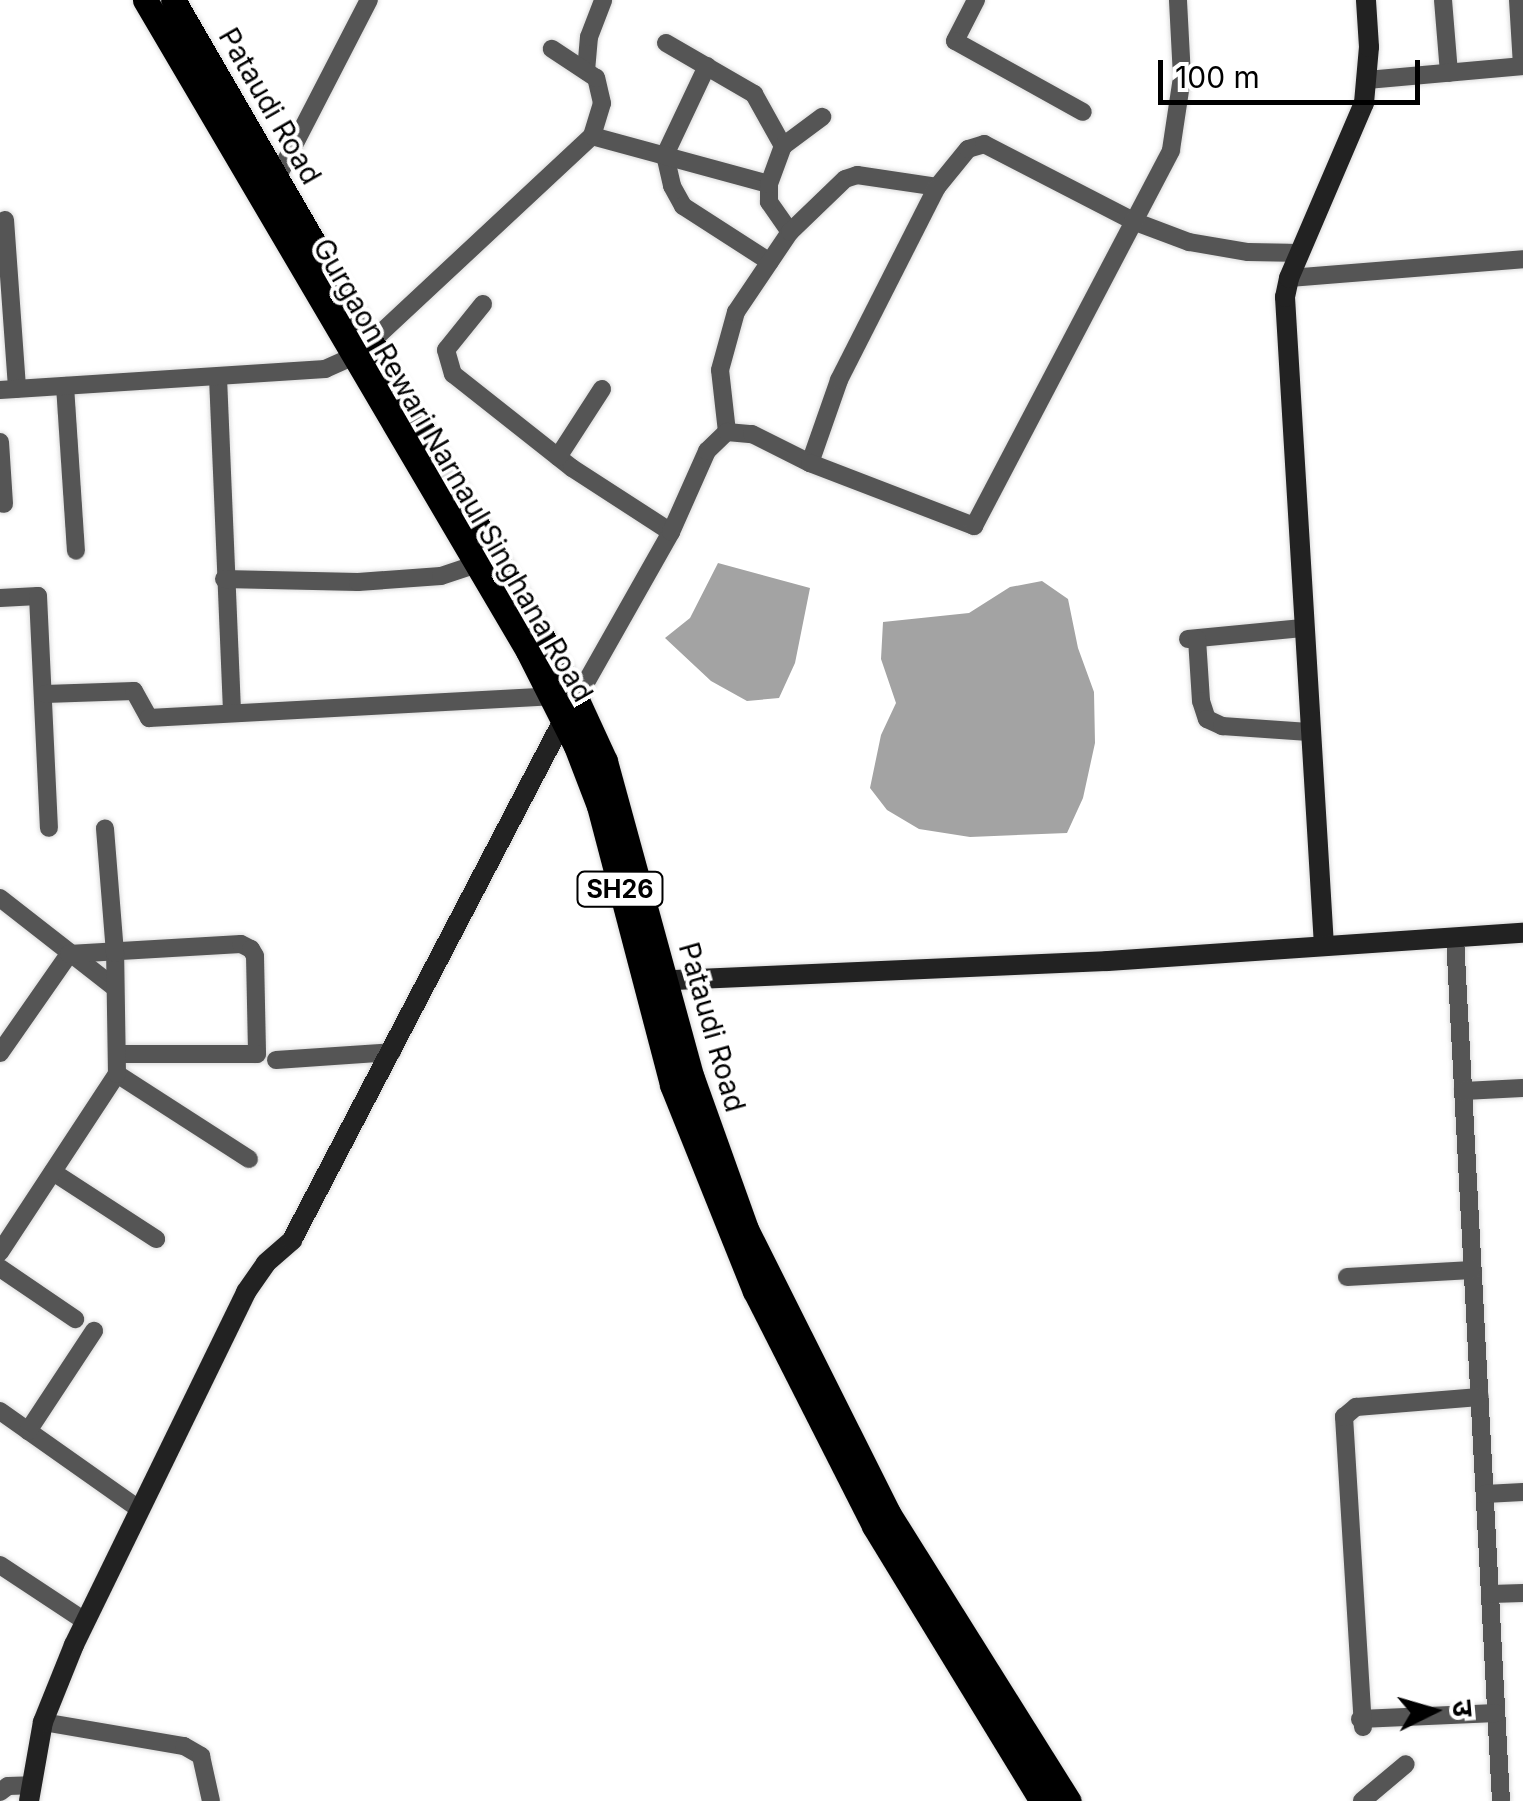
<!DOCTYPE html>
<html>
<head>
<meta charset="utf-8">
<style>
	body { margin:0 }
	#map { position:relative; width:1523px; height:1801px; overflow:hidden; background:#fff; font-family:Inter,"Noto Sans Devanagari",sans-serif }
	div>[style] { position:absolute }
	.water>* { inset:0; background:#a3a3a3 }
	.roads { filter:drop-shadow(0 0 2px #dbdbdb) drop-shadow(0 0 2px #dbdbdb) }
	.street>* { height:18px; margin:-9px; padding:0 9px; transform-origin:9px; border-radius:9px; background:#555 }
	.secondary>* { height:20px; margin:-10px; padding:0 10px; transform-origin:10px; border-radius:10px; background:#222 }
	.primary>* { height:25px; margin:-12.5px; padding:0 12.5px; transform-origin:12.5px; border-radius:12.5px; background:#000 }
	span { translate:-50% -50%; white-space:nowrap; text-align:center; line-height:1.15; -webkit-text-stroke:8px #fff; paint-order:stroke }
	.shield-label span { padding:2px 8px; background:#fff; border:2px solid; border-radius:8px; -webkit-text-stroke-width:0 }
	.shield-label { font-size:25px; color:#000; font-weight:700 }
	.street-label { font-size:28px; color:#000 }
	.north { position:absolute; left:1383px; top:1661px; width:100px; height:100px; -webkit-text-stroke:8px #fff; paint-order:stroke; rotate:85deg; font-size:28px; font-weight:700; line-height:40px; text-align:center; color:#000 }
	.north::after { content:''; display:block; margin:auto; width:35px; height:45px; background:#000; clip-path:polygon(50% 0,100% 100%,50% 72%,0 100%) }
	.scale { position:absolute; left:1158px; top:60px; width:262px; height:45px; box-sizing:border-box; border:5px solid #000; border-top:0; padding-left:12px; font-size:30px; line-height:35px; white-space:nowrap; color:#000; -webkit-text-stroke:8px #fff; paint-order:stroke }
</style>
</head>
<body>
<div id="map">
	<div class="water">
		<i style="clip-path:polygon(718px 563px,810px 588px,795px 663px,779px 698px,747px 701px,711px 681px,665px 638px,690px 618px)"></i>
		<i style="clip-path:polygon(1042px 581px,1068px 599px,1078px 648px,1094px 692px,1095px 743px,1083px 798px,1067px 833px,970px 837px,919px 829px,887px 810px,870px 788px,881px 735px,896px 703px,881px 659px,883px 622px,969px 613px,1010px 587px)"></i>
	</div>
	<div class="roads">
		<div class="street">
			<i style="left:976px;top:0;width:46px;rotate:117.1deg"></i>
			<i style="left:955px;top:41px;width:146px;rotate:29deg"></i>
			<i style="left:1443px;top:0;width:73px;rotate:85.3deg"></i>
			<i style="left:1518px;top:0;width:66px;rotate:86.5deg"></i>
			<i style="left:666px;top:43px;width:102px;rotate:30.1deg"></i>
			<i style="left:754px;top:94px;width:60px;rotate:60.9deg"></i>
			<i style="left:707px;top:66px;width:98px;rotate:115.3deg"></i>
			<i style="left:665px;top:155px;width:32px;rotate:77deg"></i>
			<i style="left:672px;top:186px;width:23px;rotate:61deg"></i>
			<i style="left:683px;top:206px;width:103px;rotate:32.8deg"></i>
			<i style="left:586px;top:71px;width:34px;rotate:-85deg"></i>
			<i style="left:589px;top:37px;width:40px;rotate:-69deg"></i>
			<i style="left:1367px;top:80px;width:157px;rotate:-5.1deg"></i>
			<i style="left:592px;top:136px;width:183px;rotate:15.2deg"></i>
			<i style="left:271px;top:181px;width:9px;rotate:-36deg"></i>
			<i style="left:278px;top:176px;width:198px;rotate:-62.7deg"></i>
			<i style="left:5px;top:220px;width:169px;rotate:85.9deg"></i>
			<i style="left:790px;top:232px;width:37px;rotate:-125deg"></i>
			<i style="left:769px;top:202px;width:18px;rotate:-90deg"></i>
			<i style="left:769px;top:184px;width:40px;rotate:-69.8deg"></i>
			<i style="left:783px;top:146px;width:49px;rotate:-36.6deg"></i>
			<i style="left:1289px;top:278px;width:235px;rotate:-4.6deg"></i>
			<i style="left:483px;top:304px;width:59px;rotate:128.8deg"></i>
			<i style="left:446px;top:350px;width:25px;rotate:74deg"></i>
			<i style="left:453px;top:374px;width:152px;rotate:38.3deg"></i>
			<i style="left:572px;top:468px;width:118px;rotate:32.9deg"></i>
			<i style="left:218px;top:377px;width:335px;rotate:87.6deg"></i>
			<i style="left:65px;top:386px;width:165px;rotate:86.2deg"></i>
			<i style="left:0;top:390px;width:326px;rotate:-3.7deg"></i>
			<i style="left:325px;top:369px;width:35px;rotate:-24deg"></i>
			<i style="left:357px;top:355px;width:321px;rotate:-43deg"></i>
			<i style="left:592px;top:136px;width:34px;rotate:-73deg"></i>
			<i style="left:602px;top:103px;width:26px;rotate:-103deg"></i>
			<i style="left:596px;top:78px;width:53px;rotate:-146.6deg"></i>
			<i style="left:727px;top:432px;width:62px;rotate:-96.4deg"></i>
			<i style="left:720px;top:370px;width:60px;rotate:-74.6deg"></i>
			<i style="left:736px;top:312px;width:97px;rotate:-56deg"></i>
			<i style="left:790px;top:232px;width:76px;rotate:-43.9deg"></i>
			<i style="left:845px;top:179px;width:13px;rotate:-18deg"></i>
			<i style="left:857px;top:175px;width:81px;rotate:8.5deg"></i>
			<i style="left:937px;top:187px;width:49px;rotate:-50.8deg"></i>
			<i style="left:968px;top:149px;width:17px;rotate:-17deg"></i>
			<i style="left:984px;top:144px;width:168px;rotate:27.3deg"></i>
			<i style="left:1133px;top:221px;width:60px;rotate:20.6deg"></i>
			<i style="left:1189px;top:242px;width:60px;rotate:9.6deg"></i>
			<i style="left:1248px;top:252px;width:51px;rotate:1.1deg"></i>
			<i style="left:0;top:442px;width:62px;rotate:86.3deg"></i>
			<i style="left:558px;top:457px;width:81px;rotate:-57.1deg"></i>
			<i style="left:810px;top:463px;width:88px;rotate:-70.7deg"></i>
			<i style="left:839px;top:380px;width:216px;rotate:-63.1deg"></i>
			<i style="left:224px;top:579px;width:134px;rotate:1.3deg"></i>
			<i style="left:358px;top:582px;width:83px;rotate:-4.1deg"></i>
			<i style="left:441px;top:576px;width:47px;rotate:-18.4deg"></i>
			<i style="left:0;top:598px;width:38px;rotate:-3deg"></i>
			<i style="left:38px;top:596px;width:232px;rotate:87.3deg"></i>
			<i style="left:1188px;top:639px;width:115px;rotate:-5.5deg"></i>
			<i style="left:1197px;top:639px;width:62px;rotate:86.3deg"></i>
			<i style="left:1201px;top:701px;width:19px;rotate:72deg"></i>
			<i style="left:1207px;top:719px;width:17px;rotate:25deg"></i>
			<i style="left:1222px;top:726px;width:87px;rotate:3.9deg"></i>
			<i style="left:45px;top:694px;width:89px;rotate:-1.9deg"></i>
			<i style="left:134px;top:691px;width:31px;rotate:61deg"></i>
			<i style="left:149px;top:718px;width:403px;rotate:-3.1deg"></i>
			<i style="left:576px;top:700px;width:193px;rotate:-60.5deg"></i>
			<i style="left:671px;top:532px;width:89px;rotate:-66deg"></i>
			<i style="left:707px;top:451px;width:28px;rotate:-44deg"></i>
			<i style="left:727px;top:432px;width:25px;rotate:5deg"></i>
			<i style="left:752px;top:434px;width:65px;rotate:26.6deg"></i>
			<i style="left:810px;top:463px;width:176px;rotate:21deg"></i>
			<i style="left:974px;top:526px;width:424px;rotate:-62.3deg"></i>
			<i style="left:1171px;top:150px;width:74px;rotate:-81.4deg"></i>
			<i style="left:1182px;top:77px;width:77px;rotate:-93deg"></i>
			<i style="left:0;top:898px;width:146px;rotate:38deg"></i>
			<i style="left:1455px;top:938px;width:864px;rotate:86.95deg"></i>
			<i style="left:0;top:1053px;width:121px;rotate:-55.1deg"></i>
			<i style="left:69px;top:954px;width:172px;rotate:-3.3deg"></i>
			<i style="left:241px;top:944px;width:11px;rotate:27deg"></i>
			<i style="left:251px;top:949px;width:8px;rotate:60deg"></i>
			<i style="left:255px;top:956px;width:98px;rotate:88.8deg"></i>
			<i style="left:257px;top:1054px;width:139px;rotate:180deg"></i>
			<i style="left:276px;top:1060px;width:116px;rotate:-3.9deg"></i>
			<i style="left:117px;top:1074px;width:157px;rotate:32.8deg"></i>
			<i style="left:1463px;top:1091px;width:60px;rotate:-2.9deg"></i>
			<i style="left:53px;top:1172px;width:123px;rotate:33deg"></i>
			<i style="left:0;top:1252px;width:213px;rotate:-56.7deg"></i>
			<i style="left:117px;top:1074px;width:121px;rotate:-90.9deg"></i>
			<i style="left:115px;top:953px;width:125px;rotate:-94.6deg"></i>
			<i style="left:0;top:1268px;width:91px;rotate:34.2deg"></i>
			<i style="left:1347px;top:1277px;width:125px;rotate:-3.2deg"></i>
			<i style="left:0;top:1411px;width:170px;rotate:35.2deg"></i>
			<i style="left:28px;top:1431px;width:120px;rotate:-56.6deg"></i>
			<i style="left:1485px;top:1494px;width:38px;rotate:-3deg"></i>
			<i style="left:0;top:1565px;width:103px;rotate:33.5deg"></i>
			<i style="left:1491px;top:1594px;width:32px;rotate:-2deg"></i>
			<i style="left:1360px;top:1719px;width:136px;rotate:-2.5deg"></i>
			<i style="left:43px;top:1722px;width:143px;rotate:9.7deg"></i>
			<i style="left:184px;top:1746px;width:20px;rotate:30deg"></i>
			<i style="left:201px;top:1756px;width:46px;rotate:77.5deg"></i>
			<i style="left:1363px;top:1727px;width:311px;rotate:-93.5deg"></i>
			<i style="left:1344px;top:1417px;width:16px;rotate:-40deg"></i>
			<i style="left:1356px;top:1407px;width:124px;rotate:-4.6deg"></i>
			<i style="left:0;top:1792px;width:10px;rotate:-37deg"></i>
			<i style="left:8px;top:1786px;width:23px;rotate:-2deg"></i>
			<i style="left:1362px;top:1801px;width:57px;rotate:-40.1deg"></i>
		</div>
		<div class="secondary">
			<i style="left:1324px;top:946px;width:650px;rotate:-93.44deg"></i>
			<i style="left:1285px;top:297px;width:19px;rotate:-78deg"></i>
			<i style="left:1289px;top:278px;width:190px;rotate:-66.8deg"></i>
			<i style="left:1364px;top:103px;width:56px;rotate:-84.9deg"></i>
			<i style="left:1369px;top:47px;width:47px;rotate:-93.7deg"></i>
			<i style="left:650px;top:981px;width:457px;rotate:-2.5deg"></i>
			<i style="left:1107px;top:961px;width:417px;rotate:-3.9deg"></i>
			<i style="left:29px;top:1801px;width:80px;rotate:-80deg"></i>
			<i style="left:43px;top:1722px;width:83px;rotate:-68.1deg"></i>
			<i style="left:74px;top:1645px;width:393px;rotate:-64deg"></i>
			<i style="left:246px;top:1292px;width:35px;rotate:-55deg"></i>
			<i style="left:266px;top:1263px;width:35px;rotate:-41deg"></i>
			<i style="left:292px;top:1240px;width:599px;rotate:-62.45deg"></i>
		</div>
		<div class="primary">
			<i style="left:145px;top:0;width:755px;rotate:59.53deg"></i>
			<i style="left:528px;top:651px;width:106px;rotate:63.2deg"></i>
			<i style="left:576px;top:746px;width:64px;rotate:69deg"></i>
			<i style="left:599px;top:806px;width:288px;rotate:75.3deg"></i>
			<i style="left:672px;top:1085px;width:222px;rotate:68.1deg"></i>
			<i style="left:755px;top:1291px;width:263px;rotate:63.1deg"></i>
			<i style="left:874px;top:1526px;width:322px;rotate:58.6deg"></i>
			<i style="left:173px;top:0;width:794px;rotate:59.91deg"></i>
			<i style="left:571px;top:687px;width:81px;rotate:65.3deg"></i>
			<i style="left:605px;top:761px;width:329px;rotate:74.7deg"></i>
			<i style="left:692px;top:1078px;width:160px;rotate:70.3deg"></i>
			<i style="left:746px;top:1229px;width:318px;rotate:63.4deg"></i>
			<i style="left:888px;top:1513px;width:340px;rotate:57.9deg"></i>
		</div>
	</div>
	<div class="shield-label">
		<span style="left:620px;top:889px">SH26</span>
	</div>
	<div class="street-label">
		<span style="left:270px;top:106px;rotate:60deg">Pataudi Road</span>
		<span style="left:453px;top:470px;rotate:60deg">Gurgaon Rewari Narnaul Singhana Road</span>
		<span style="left:712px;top:1027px;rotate:74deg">Pataudi Road</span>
	</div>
	<div class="north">उ</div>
	<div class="scale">100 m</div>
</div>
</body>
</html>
